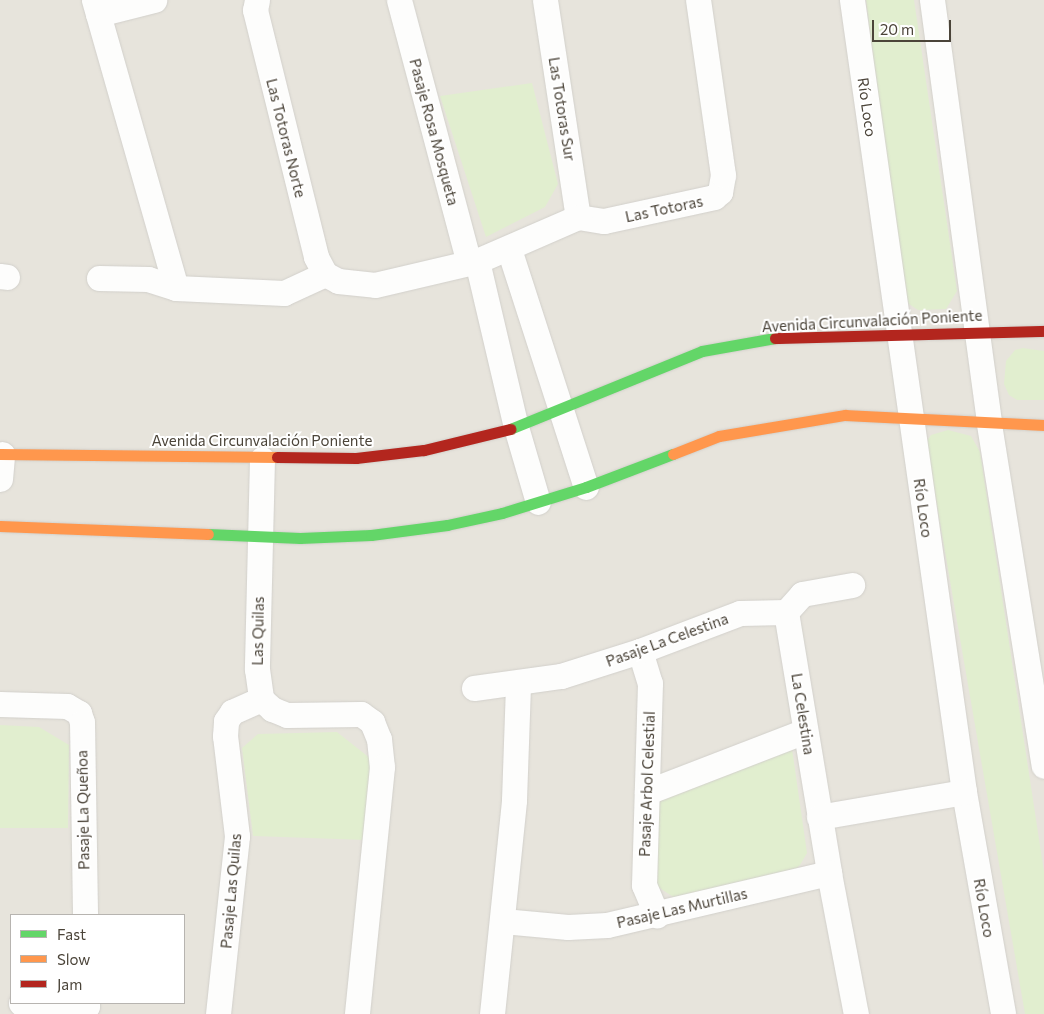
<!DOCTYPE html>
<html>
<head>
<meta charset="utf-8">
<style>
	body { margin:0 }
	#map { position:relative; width:1044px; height:1014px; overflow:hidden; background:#f4f2ee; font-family:Commissioner,sans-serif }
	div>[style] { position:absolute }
	.residential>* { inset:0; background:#e7e4dc }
	.green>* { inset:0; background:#e1eecf }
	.roads { filter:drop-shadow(0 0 1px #d2d0cb) drop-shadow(0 0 1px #d2d0cb) }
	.street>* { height:25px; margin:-12.5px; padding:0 12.5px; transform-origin:12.5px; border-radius:12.5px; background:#fdfdfc }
	.fast>* { height:11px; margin:-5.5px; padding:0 5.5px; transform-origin:5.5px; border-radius:5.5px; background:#63d668 }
	.slow>* { height:11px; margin:-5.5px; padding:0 5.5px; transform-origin:5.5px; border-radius:5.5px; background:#ff974d }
	.jam>* { height:11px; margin:-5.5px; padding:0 5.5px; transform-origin:5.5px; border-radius:5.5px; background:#b3261e }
	span { translate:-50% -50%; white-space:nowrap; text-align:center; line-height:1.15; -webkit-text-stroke:4px #fff; paint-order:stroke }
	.street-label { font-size:15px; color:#4b4439 }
	.legend { position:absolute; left:10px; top:914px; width:175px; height:90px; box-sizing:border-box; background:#fff; border:1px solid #b7b4b0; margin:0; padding:6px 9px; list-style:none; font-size:15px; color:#4b4439 }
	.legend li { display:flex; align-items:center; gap:10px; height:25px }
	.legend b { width:25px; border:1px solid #b7b4b0 }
	.scale { position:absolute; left:872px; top:20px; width:79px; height:22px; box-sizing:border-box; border:2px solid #4b4439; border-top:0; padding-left:6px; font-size:15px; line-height:18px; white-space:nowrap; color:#4b4439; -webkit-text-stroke:4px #fff; paint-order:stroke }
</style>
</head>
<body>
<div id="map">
	<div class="residential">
		<i style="clip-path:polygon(evenodd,0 0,1044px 0,1044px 1014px,0 1014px,0 0,11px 915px,184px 915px,184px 1003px,11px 1003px,11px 915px)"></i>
	</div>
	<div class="green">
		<i style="clip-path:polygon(866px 0,914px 0,957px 291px,946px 309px,918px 310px,903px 300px)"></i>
		<i style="clip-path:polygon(532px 83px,558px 184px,545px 207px,486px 237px,440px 96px)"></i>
		<i style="clip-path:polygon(1023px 348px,1044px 351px,1044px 400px,1017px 400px,1009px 395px,1004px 384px,1006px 361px,1015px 350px)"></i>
		<i style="clip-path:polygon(948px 430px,971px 436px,980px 452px,1044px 872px,1044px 1014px,1025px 1014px,926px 442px,931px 435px)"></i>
		<i style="clip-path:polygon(0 725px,39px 727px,69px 745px,68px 828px,0 828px)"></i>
		<i style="clip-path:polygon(337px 732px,371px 759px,366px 840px,253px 836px,242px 748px,258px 734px)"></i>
		<i style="clip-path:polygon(792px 749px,807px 853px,800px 865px,791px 873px,675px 898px,652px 883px,654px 800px)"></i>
	</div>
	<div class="roads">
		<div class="street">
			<i style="left:94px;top:0;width:299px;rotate:74.1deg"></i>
			<i style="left:257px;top:0;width:10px;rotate:101deg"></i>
			<i style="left:255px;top:10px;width:254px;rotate:76.1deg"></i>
			<i style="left:316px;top:257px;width:19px;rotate:62deg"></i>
			<i style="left:399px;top:0;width:272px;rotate:75.1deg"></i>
			<i style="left:545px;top:0;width:219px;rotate:81.4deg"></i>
			<i style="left:852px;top:0;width:800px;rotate:81.95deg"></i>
			<i style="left:964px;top:792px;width:225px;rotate:80deg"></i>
			<i style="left:932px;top:0;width:428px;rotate:82.3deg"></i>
			<i style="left:989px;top:424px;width:346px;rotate:80.9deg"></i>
			<i style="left:98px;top:14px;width:58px;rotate:-14deg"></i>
			<i style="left:509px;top:249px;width:250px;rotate:72.1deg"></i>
			<i style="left:477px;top:261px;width:171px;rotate:76.8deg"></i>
			<i style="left:516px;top:427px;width:78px;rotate:73.7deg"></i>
			<i style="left:325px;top:274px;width:15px;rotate:28deg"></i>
			<i style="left:338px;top:281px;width:37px;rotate:6deg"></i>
			<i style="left:375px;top:285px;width:105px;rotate:-13.2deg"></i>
			<i style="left:477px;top:261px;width:110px;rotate:-23.5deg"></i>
			<i style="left:578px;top:217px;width:26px;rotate:9deg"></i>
			<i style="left:604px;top:221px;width:113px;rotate:-12.3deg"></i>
			<i style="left:714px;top:197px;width:8px;rotate:-40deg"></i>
			<i style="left:720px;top:192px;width:17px;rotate:-80deg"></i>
			<i style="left:723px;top:175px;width:177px;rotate:-98.1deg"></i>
			<i style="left:0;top:276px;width:7px;rotate:8deg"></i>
			<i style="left:99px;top:278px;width:49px;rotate:1.2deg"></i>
			<i style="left:148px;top:279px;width:29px;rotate:18deg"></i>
			<i style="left:176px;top:288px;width:108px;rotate:2.7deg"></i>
			<i style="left:284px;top:293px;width:45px;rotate:-24.9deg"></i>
			<i style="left:262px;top:459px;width:210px;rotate:91.4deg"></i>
			<i style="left:257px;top:669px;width:30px;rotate:82deg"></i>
			<i style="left:261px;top:699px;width:15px;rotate:42deg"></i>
			<i style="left:272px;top:709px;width:16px;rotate:22deg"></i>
			<i style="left:287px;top:715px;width:74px;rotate:-0.8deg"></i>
			<i style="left:361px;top:714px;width:14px;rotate:36deg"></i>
			<i style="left:372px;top:722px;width:18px;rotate:68deg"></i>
			<i style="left:379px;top:739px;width:28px;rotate:84deg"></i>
			<i style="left:382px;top:767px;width:248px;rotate:95.8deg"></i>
			<i style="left:0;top:479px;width:25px;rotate:-85deg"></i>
			<i style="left:786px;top:612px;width:265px;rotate:80.6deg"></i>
			<i style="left:829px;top:873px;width:144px;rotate:79.2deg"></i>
			<i style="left:640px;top:651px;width:34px;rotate:73deg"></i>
			<i style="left:650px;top:683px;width:202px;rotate:91.7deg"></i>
			<i style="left:644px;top:885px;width:33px;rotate:67deg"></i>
			<i style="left:474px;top:688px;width:88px;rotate:-7.9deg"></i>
			<i style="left:561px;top:676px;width:83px;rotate:-17.6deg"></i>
			<i style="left:640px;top:651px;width:107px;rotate:-20.8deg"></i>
			<i style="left:740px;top:613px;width:46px;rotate:-1.2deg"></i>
			<i style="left:786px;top:612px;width:24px;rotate:-48deg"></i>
			<i style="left:802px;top:594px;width:51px;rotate:-10.2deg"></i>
			<i style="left:0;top:704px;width:67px;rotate:1.7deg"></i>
			<i style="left:67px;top:706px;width:14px;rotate:30deg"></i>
			<i style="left:79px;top:713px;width:9px;rotate:72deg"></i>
			<i style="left:82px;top:722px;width:193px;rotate:89.1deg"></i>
			<i style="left:647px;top:792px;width:169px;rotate:-21.1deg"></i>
			<i style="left:819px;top:817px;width:147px;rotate:-9.8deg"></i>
			<i style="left:503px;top:921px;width:65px;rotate:5.3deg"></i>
			<i style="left:568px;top:927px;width:39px;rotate:-3deg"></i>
			<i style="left:607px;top:925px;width:228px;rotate:-13.2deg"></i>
			<i style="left:21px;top:1003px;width:66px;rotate:2.6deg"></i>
			<i style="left:87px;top:1006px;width:3px;rotate:-90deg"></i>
			<i style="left:218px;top:1014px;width:179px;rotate:-83.9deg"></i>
			<i style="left:237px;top:836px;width:101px;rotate:-96.8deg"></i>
			<i style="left:225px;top:736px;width:15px;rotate:-86deg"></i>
			<i style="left:226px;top:721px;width:11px;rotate:-56deg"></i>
			<i style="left:232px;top:712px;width:32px;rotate:-24deg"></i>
			<i style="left:492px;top:1014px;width:215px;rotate:-84.1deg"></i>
			<i style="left:514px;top:800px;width:117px;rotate:-88deg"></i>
		</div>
		<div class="fast">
			<i style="left:510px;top:429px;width:207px;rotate:-22.1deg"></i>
			<i style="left:702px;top:351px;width:74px;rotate:-10.1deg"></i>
			<i style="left:208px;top:534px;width:92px;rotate:2.5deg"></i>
			<i style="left:300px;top:538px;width:71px;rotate:-2.4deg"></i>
			<i style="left:371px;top:535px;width:77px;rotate:-7.5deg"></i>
			<i style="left:447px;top:525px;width:56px;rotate:-12.3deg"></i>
			<i style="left:502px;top:513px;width:88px;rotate:-17.2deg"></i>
			<i style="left:586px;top:487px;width:93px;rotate:-20.8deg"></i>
		</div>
		<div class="slow">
			<i style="left:0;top:454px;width:277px;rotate:0.6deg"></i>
			<i style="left:673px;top:454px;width:49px;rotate:-21.4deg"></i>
			<i style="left:719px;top:436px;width:128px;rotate:-9.5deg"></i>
			<i style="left:845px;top:415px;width:199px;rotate:2.9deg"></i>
			<i style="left:0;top:526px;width:208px;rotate:2.2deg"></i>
		</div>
		<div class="jam">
			<i style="left:775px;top:338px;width:269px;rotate:-1.5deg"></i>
			<i style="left:277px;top:457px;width:79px;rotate:0.7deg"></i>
			<i style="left:356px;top:458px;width:68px;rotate:-6.7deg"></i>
			<i style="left:424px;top:450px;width:89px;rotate:-13.7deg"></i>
		</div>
	</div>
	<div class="street-label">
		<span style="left:867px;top:107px;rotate:82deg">Río Loco</span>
		<span style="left:562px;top:109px;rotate:81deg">Las Totoras Sur</span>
		<span style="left:434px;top:132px;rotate:75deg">Pasaje Rosa Mosqueta</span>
		<span style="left:286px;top:138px;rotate:76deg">Las Totoras Norte</span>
		<span style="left:664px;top:209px;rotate:-12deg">Las Totoras</span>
		<span style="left:872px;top:321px;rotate:-3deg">Avenida Circunvalación Poniente</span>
		<span style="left:262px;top:441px">Avenida Circunvalación Poniente</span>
		<span style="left:923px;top:508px;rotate:82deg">Río Loco</span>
		<span style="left:258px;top:631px;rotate:-89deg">Las Quilas</span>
		<span style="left:667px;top:640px;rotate:-20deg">Pasaje La Celestina</span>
		<span style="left:803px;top:714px;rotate:81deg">La Celestina</span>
		<span style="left:647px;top:784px;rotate:-88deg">Pasaje Arbol Celestial</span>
		<span style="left:83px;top:810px;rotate:-91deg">Pasaje La Queñoa</span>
		<span style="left:231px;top:891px;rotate:-85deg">Pasaje Las Quilas</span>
		<span style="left:682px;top:908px;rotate:-13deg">Pasaje Las Murtillas</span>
		<span style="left:984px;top:908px;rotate:80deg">Río Loco</span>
	</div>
	<ul class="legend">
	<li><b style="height:6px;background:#63d668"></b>Fast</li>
	<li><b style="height:6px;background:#ff974d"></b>Slow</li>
	<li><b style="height:6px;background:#b3261e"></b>Jam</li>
	</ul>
	<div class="scale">20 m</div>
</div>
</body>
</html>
